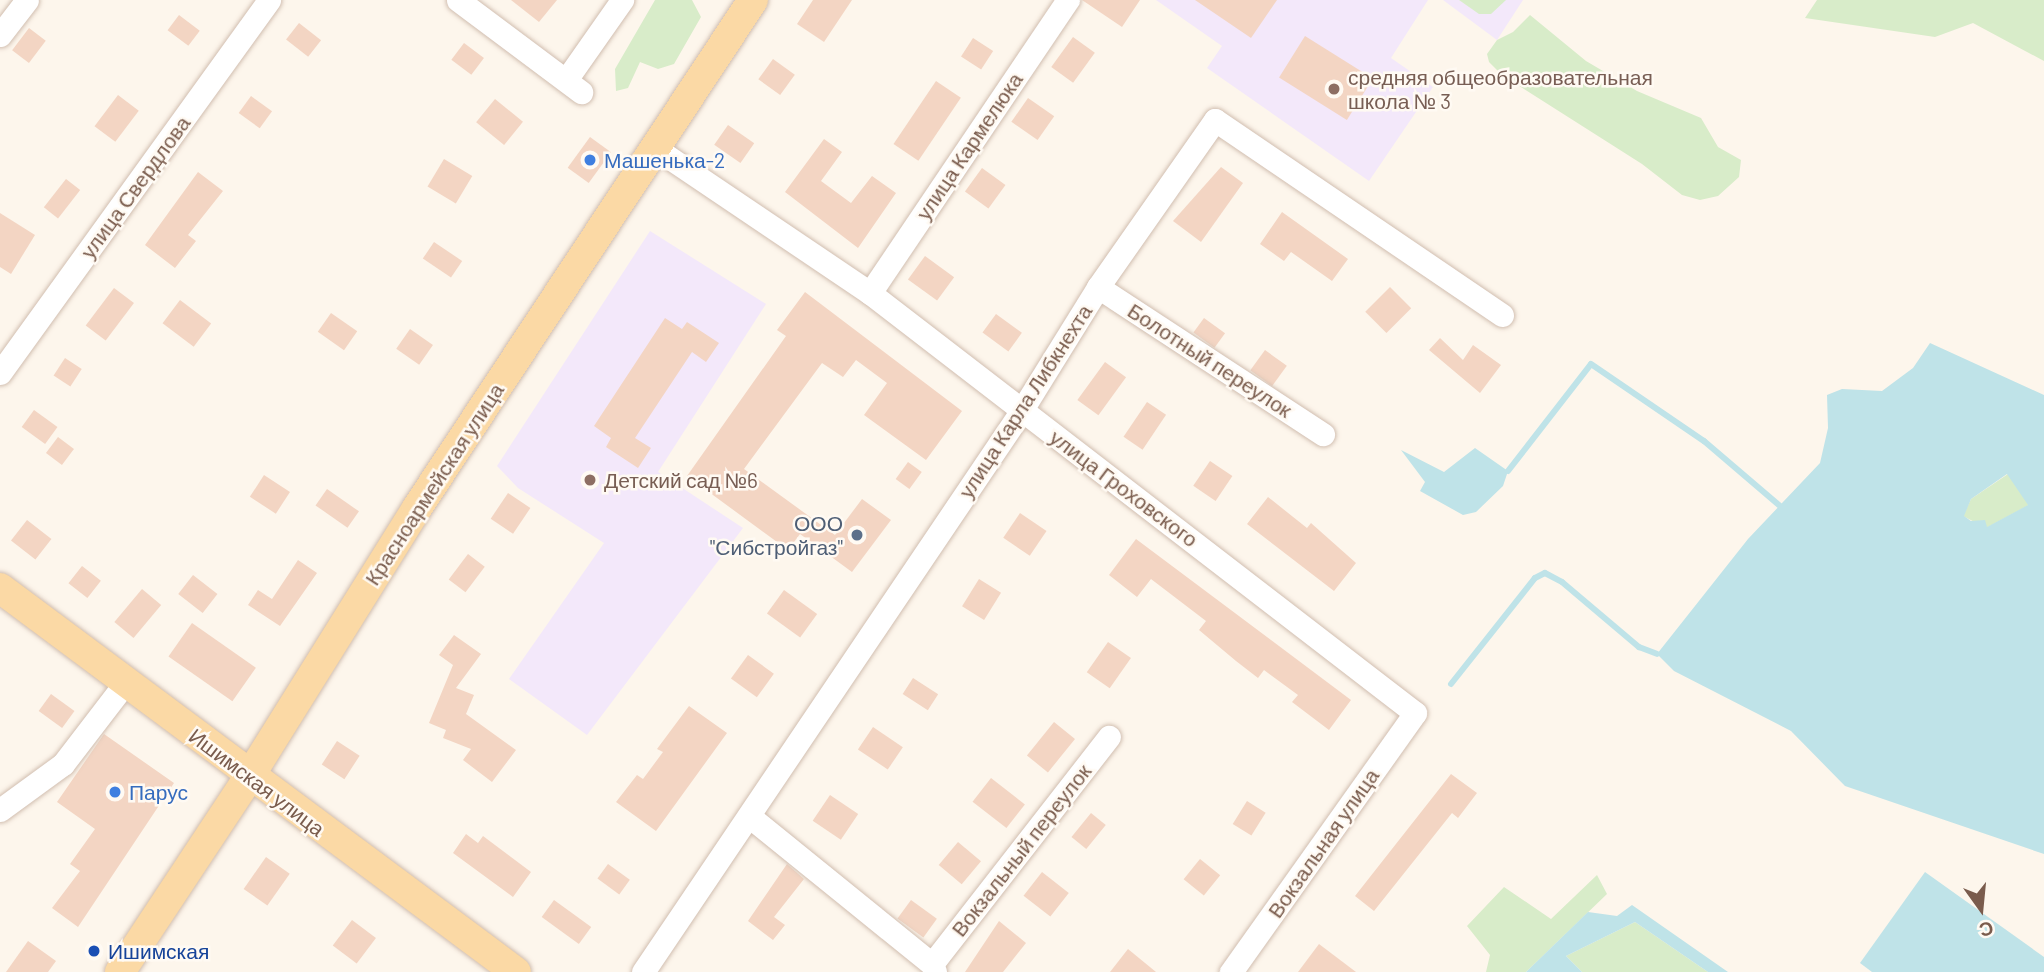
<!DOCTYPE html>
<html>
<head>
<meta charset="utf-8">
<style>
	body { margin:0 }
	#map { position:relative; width:2044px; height:972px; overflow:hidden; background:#fdf6ec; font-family:Barlow,sans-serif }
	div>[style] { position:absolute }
	.education>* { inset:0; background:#f3e8fa }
	.green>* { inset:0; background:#d8ecc9 }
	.water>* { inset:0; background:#bfe3e8 }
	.stream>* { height:6px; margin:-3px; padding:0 3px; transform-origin:3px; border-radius:3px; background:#bfe3e8 }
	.building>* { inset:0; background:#f3d5c3; transform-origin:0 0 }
	.roads { filter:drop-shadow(0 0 2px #d1beb0) drop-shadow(0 0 2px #d1beb0) }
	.minor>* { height:23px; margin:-11.5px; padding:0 11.5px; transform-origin:11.5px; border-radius:11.5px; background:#fff }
	.major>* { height:30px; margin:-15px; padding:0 15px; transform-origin:15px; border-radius:15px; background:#fbd9a5 }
	.dots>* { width:19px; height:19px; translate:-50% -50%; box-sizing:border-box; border:4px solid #fffaf3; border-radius:50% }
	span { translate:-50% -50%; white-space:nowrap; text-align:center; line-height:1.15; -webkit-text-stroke:5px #fffaf3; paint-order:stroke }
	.education-label { font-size:21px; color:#785e54 }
	.left { translate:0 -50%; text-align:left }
	.street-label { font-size:21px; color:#7a5c4d }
	.shop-label { font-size:21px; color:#366cbe }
	.service-label { font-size:21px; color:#4e5e75 }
	.right { translate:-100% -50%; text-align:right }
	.transit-label { font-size:21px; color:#164399 }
	.north { position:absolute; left:1946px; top:874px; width:70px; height:70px; -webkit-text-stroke:5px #fffaf3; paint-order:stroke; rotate:165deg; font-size:19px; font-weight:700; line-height:28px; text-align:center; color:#7a5c4d }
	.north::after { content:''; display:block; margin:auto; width:24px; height:32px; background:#7a5c4d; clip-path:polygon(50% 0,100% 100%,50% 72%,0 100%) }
</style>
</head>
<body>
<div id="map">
	<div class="education">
		<i style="clip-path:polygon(1156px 0,1428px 0,1391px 58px,1433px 87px,1369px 181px,1207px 68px,1222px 46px)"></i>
		<i style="clip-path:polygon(1443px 0,1523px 0,1497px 40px)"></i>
		<i style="clip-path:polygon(650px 231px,766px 304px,658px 472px,743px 528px,587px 735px,509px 679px,604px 543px,518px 488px,497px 466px)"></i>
	</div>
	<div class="green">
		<i style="clip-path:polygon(655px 0,692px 0,701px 17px,674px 64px,658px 69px,640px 62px,628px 88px,616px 91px,615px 69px)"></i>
		<i style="clip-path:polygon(1459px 0,1506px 0,1491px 14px,1479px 14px)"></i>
		<i style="clip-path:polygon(1817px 0,2044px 0,2044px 61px,1973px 23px,1935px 37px,1805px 18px)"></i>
		<i style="clip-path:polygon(1530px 15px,1586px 61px,1637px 91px,1701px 118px,1718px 147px,1741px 160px,1739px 177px,1718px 196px,1700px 200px,1682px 195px,1642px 164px,1502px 75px,1489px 62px,1487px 54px,1497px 40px,1513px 32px)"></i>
		<i style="clip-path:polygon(2008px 474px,2029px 505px,1986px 528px,1963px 516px,1971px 499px)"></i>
		<i style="clip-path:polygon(1597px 875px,1607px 894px,1526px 972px,1486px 972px,1490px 955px,1467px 926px,1504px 887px,1551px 919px)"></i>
		<i style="clip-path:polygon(1635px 922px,1708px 972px,1582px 972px,1566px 956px)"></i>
	</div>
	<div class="water">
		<i style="clip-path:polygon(evenodd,1930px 343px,2044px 395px,2044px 854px,1845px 786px,1791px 731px,1674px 671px,1657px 654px,1748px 539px,1820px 463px,1828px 428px,1827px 395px,1842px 389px,1882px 391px,1913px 368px,1930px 343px,2007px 474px,2028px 505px,1987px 527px,1985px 520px,1971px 521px,1964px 516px,1971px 499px,2007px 474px)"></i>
		<i style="clip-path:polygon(1475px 448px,1508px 471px,1503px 486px,1476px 512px,1463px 515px,1420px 491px,1425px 482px,1401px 450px,1444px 472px)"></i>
		<i style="clip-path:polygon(1925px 872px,2044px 957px,2044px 972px,1872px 972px,1860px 963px)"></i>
		<i style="clip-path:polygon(1632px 905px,1728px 972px,1708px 972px,1635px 922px,1566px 956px,1582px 972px,1526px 972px,1588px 912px,1617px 916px)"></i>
	</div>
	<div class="stream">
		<i style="left:1508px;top:471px;width:135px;rotate:-52.2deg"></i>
		<i style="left:1591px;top:364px;width:137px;rotate:34.3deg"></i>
		<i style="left:1704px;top:441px;width:100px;rotate:40.5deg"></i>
		<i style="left:1451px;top:684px;width:135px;rotate:-51.6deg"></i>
		<i style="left:1535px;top:578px;width:11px;rotate:-27deg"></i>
		<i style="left:1545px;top:573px;width:19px;rotate:28deg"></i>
		<i style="left:1562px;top:582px;width:101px;rotate:40.2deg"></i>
		<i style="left:1639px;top:647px;width:19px;rotate:21deg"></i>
	</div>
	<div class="building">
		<i style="clip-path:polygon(511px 0,557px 0,539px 22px)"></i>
		<i style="clip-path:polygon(813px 0,852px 0,824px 42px,797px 24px)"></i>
		<i style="clip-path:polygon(1082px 0,1140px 0,1122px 27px)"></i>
		<i style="clip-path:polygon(1195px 0,1277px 0,1251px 38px)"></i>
		<i style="left:179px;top:15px;width:26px;height:19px;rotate:37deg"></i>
		<i style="left:299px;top:23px;width:28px;height:21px;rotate:38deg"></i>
		<i style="left:29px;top:28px;width:21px;height:28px;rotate:37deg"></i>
		<i style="left:1305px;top:36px;width:80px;height:49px;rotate:32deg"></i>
		<i style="left:1073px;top:37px;width:27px;height:37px;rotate:36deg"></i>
		<i style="left:973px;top:38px;width:24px;height:22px;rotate:33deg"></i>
		<i style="left:464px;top:43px;width:25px;height:21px;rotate:37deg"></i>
		<i style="left:773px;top:59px;width:27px;height:25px;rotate:36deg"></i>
		<i style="left:936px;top:81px;width:30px;height:76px;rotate:34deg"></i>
		<i style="left:118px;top:95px;width:26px;height:39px;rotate:37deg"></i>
		<i style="left:251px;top:96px;width:26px;height:21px;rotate:36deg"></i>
		<i style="left:1028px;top:98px;width:32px;height:29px;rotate:35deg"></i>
		<i style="left:495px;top:99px;width:36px;height:30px;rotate:39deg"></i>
		<i style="left:728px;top:125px;width:32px;height:24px;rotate:35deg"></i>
		<i style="left:590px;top:137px;width:26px;height:38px;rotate:36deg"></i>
		<i style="clip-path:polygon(824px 139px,842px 152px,821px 181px,851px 203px,872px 176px,896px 193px,858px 248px,785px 192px)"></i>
		<i style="left:444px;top:159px;width:33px;height:32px;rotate:31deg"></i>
		<i style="clip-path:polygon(1221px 167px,1243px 183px,1201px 242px,1173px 221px)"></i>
		<i style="left:982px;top:168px;width:29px;height:29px;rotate:36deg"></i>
		<i style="clip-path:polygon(198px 172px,223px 191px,188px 235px,196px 241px,175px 268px,145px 245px)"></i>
		<i style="left:66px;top:179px;width:18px;height:36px;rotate:38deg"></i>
		<i style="clip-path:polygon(1282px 212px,1348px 259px,1332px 281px,1291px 252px,1284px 261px,1260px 244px)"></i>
		<i style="clip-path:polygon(0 213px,35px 235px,11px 274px,0 267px)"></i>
		<i style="left:434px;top:242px;width:34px;height:20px;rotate:34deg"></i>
		<i style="left:925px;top:256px;width:36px;height:29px;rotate:36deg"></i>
		<i style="left:1390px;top:287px;width:30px;height:35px;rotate:45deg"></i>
		<i style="left:114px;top:288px;width:25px;height:47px;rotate:37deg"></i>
		<i style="clip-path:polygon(805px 292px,962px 411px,926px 460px,864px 415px,887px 383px,856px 360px,843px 377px,822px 363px,744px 469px,835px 535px,862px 499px,891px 520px,852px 572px,800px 534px,788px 550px,687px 476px,786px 336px,777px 330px)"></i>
		<i style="left:180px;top:300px;width:39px;height:29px;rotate:37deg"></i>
		<i style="left:331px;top:313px;width:32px;height:23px;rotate:35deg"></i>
		<i style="left:996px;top:314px;width:32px;height:23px;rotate:36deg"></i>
		<i style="clip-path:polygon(665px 318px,682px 329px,687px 322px,719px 343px,706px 362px,692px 352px,635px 438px,651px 448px,638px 468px,606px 447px,611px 438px,594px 426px)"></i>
		<i style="left:1204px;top:318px;width:26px;height:18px;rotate:36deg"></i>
		<i style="left:410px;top:329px;width:28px;height:24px;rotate:35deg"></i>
		<i style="clip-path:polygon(1440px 338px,1463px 360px,1473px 345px,1501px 365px,1480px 393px,1429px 350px)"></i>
		<i style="left:1265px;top:350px;width:27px;height:25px;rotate:36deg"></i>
		<i style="left:65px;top:358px;width:20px;height:21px;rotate:33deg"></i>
		<i style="left:1105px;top:362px;width:26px;height:47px;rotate:36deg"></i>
		<i style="left:1147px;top:402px;width:23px;height:42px;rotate:34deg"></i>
		<i style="left:34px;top:410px;width:29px;height:21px;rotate:36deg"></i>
		<i style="left:58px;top:437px;width:20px;height:20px;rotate:37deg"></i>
		<i style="left:1210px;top:461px;width:27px;height:30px;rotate:34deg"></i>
		<i style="left:908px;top:462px;width:17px;height:21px;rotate:36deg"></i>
		<i style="left:264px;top:475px;width:31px;height:26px;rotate:33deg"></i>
		<i style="left:327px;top:489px;width:39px;height:20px;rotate:35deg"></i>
		<i style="left:508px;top:493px;width:27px;height:31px;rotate:34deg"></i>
		<i style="clip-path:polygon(1268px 497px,1307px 528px,1311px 523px,1356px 563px,1334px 591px,1247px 524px)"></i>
		<i style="left:1020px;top:513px;width:32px;height:30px;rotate:34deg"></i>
		<i style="left:27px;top:520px;width:31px;height:26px;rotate:38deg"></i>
		<i style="clip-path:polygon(1136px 539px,1351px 700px,1329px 730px,1292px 702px,1298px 695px,1264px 670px,1258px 678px,1236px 661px,1199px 630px,1206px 621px,1151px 579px,1137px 597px,1109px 575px)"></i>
		<i style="left:468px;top:554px;width:21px;height:32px;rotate:37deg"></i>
		<i style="clip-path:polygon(298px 560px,317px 573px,280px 626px,248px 605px,258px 590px,272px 599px)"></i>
		<i style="left:82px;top:566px;width:24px;height:22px;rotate:38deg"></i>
		<i style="left:193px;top:575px;width:31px;height:24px;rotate:38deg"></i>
		<i style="left:979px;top:579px;width:26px;height:32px;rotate:32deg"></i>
		<i style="left:142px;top:589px;width:25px;height:43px;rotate:40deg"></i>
		<i style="left:784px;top:590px;width:41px;height:29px;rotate:36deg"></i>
		<i style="left:192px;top:623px;width:78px;height:41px;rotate:35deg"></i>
		<i style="clip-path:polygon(454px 635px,481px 654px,456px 688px,474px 695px,466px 714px,516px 750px,492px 782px,463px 760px,471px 749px,443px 738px,446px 730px,429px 723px,453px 665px,439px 655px)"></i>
		<i style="left:1108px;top:642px;width:28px;height:37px;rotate:35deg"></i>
		<i style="left:748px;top:655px;width:32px;height:29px;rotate:36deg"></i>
		<i style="left:913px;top:678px;width:30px;height:19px;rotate:33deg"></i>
		<i style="left:51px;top:694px;width:29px;height:21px;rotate:36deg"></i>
		<i style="clip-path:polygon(689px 706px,727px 733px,656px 831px,616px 802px,637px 775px,643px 779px,663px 752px,657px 749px)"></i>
		<i style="left:1054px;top:722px;width:27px;height:43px;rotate:39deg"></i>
		<i style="left:873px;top:727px;width:36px;height:27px;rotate:34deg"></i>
		<i style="clip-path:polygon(104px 734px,174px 783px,78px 927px,52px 908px,80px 871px,70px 864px,95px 829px,57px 802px)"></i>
		<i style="left:337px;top:741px;width:27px;height:28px;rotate:33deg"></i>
		<i style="clip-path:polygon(1451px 774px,1477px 793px,1458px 818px,1452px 813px,1374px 911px,1355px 896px)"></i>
		<i style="left:991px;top:778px;width:43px;height:30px;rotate:38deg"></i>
		<i style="left:830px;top:795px;width:34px;height:31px;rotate:34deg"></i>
		<i style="left:1247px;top:801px;width:22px;height:27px;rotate:32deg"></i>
		<i style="left:1091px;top:813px;width:19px;height:31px;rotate:39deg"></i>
		<i style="clip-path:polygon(466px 834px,478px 843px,483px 836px,531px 872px,513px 897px,453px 853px)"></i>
		<i style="left:958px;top:842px;width:30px;height:30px;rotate:40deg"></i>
		<i style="left:266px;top:857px;width:29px;height:39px;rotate:35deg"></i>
		<i style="left:1200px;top:859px;width:26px;height:26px;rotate:39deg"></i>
		<i style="left:608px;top:864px;width:27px;height:18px;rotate:36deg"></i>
		<i style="clip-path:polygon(787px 864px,804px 879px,774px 917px,785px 925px,773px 940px,748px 921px)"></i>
		<i style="left:1042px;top:872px;width:34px;height:30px;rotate:38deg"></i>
		<i style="left:554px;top:900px;width:46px;height:21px;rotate:36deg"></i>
		<i style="left:911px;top:900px;width:32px;height:23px;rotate:36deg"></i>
		<i style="left:352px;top:920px;width:30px;height:32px;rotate:37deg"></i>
		<i style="clip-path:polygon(999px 921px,1026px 943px,1003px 972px,965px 972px)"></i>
		<i style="clip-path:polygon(28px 941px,56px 961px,48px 972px,6px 972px)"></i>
		<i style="clip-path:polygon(1319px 944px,1356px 972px,1298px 972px)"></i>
		<i style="clip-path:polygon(1128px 949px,1156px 972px,1110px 972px)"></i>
	</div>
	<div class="roads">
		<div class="minor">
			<i style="left:458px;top:0;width:154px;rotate:36.8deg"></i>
			<i style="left:0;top:35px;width:44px;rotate:-52.4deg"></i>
			<i style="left:566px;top:80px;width:98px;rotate:-55deg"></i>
			<i style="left:655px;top:148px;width:259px;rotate:34deg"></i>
			<i style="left:870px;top:293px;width:688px;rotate:37.62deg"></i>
			<i style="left:1415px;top:713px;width:318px;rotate:125.4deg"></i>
			<i style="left:1098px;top:287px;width:269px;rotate:33.2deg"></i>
			<i style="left:870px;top:293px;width:354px;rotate:-56deg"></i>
			<i style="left:0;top:373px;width:460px;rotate:-54.2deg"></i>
			<i style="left:0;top:810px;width:78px;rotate:-36.1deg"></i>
			<i style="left:63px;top:764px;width:103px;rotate:-52.5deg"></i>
			<i style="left:749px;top:816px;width:235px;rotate:39deg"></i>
			<i style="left:932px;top:964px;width:9px;rotate:69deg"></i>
			<i style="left:932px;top:964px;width:288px;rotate:-52.1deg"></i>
			<i style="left:643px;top:972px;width:674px;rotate:-56deg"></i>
			<i style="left:1020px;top:413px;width:148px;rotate:-58.2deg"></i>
			<i style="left:1098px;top:287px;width:204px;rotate:-55deg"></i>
			<i style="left:1215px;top:120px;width:347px;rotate:34.2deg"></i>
		</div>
		<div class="major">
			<i style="left:0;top:588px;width:643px;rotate:36.66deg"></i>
			<i style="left:120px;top:972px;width:234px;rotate:-56.5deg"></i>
			<i style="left:249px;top:777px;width:317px;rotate:-58deg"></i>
			<i style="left:417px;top:508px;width:609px;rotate:-56.52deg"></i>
		</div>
	</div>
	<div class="dots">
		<i style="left:1334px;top:89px;background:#8d6e63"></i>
		<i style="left:590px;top:160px;background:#3f7fe0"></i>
		<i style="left:590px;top:480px;background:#8d6e63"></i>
		<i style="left:857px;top:535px;background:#5c6f8a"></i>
		<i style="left:115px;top:792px;background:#3f7fe0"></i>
		<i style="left:94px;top:951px;background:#1a4fb4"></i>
	</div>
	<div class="education-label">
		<span class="left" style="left:1348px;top:89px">средняя общеобразовательная<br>школа № 3</span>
		<span class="left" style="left:604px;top:480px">Детский сад №6</span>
	</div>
	<div class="street-label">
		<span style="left:969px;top:146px;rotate:-56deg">улица Кармелюка</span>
		<span style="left:135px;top:187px;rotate:-54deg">улица Свердлова</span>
		<span style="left:1210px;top:360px;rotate:33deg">Болотный переулок</span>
		<span style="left:1025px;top:401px;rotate:-57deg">улица Карла Либкнехта</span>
		<span style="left:434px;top:484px;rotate:-57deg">Красноармейская улица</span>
		<span style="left:1124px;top:488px;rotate:37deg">улица Гроховского</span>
		<span style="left:257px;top:782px;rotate:37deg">Ишимская улица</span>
		<span style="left:1323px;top:843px;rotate:-55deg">Вокзальная улица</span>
		<span style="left:1021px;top:850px;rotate:-52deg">Вокзальный переулок</span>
	</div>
	<div class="shop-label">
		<span class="left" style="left:604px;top:160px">Машенька-2</span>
		<span class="left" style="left:129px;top:792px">Парус</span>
	</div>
	<div class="service-label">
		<span class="right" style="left:843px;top:535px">ООО<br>"Сибстройгаз"</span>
	</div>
	<div class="transit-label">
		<span class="left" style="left:108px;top:951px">Ишимская</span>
	</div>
	<div class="north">С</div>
</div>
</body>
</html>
